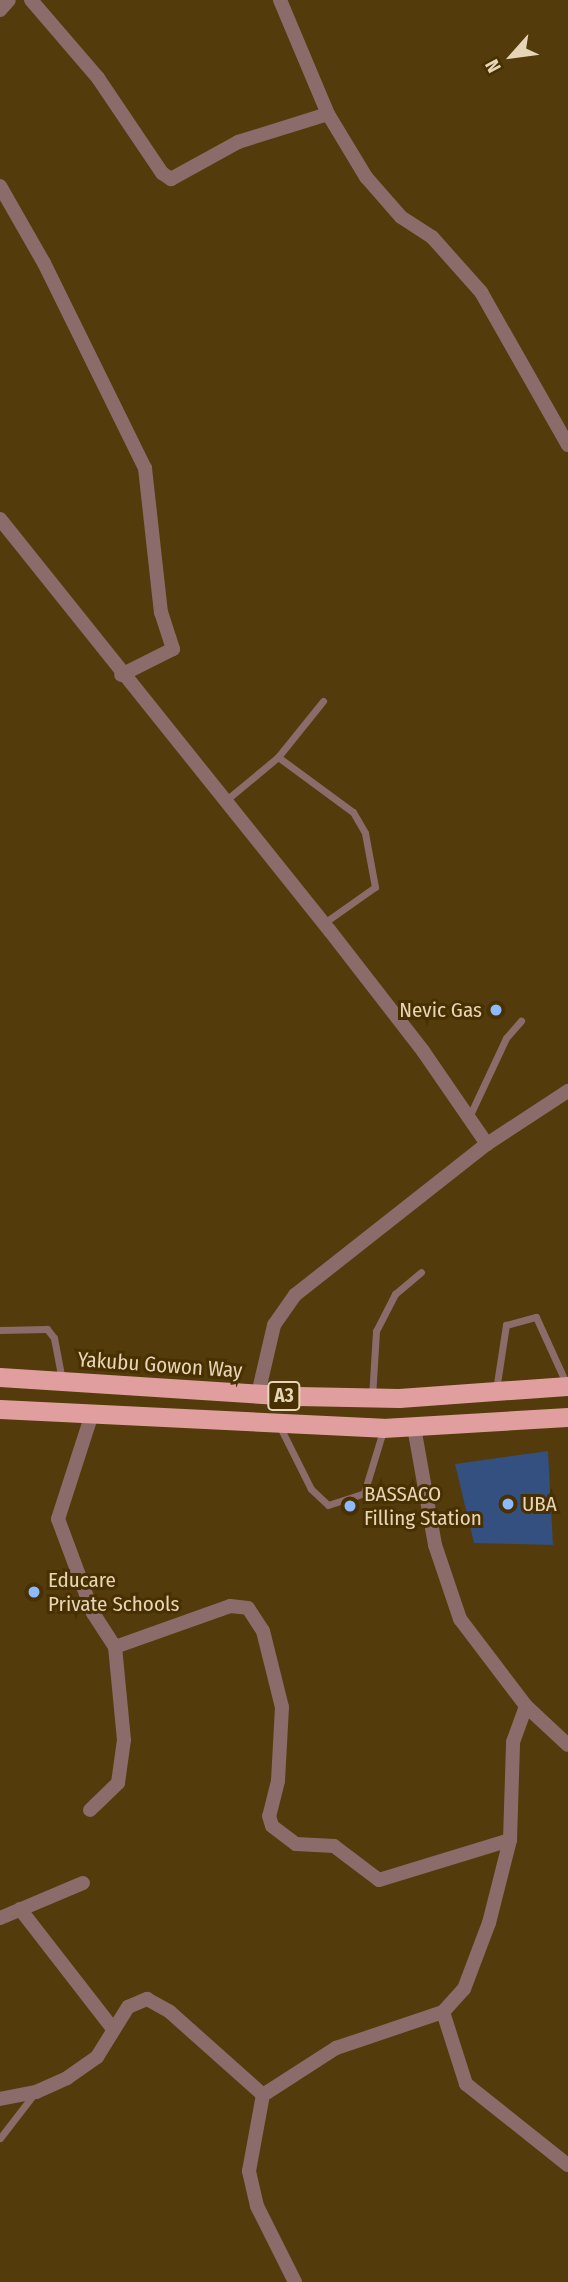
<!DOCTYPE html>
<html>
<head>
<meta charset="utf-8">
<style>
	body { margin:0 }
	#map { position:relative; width:568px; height:2282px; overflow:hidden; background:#533b0b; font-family:"Fira Sans Condensed",sans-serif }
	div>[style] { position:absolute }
	.building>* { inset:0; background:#335080 }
	.service>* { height:7px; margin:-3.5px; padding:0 3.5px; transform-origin:3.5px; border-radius:3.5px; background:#8b6c6b }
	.minor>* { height:14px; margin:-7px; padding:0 7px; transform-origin:7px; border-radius:7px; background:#8b6c6b }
	.trunk>* { height:19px; margin:-9.5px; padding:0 9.5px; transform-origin:9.5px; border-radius:9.5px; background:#e19e9e }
	.dots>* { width:19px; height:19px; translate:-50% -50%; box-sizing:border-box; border:4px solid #483000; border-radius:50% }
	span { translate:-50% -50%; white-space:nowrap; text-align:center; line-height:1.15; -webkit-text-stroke:6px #483000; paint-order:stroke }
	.shield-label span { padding:2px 5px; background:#483000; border:2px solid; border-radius:5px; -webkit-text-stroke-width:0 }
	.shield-label { font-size:19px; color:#e7d5b8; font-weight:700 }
	.poi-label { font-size:21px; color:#e7d5b8 }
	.right { translate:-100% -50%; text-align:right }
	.left { translate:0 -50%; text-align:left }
	.street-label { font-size:21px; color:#e7d5b8 }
	.north { position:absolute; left:477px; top:21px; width:70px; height:70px; -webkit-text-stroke:5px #483000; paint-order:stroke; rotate:242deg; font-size:19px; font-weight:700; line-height:28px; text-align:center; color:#e7d5b8 }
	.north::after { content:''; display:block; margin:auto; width:24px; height:32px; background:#e7d5b8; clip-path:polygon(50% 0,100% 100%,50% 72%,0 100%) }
</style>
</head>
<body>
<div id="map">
	<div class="building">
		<i style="clip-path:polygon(548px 1451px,553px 1545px,474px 1543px,455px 1464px)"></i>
	</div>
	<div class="service">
		<i style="left:278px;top:757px;width:93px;rotate:36.3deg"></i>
		<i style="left:353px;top:812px;width:24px;rotate:60deg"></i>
		<i style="left:365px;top:833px;width:55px;rotate:79.5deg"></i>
		<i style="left:375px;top:887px;width:62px;rotate:144.8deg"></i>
		<i style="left:225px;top:801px;width:69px;rotate:-39.7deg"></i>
		<i style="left:278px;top:757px;width:72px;rotate:-51.2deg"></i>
		<i style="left:469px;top:1117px;width:87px;rotate:-64.9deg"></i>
		<i style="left:506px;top:1038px;width:23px;rotate:-49deg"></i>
		<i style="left:0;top:1330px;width:47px;rotate:-1.2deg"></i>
		<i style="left:47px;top:1329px;width:11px;rotate:52deg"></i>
		<i style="left:54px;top:1338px;width:43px;rotate:79.2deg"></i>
		<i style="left:496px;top:1390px;width:66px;rotate:-81.3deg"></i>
		<i style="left:506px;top:1325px;width:31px;rotate:-15deg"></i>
		<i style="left:536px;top:1317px;width:75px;rotate:65.5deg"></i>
		<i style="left:372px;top:1397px;width:66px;rotate:-86.5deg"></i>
		<i style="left:376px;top:1331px;width:42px;rotate:-62.8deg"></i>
		<i style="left:395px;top:1294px;width:34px;rotate:-40deg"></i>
		<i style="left:280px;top:1427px;width:69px;rotate:63.4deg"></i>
		<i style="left:311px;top:1489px;width:23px;rotate:43deg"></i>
		<i style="left:328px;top:1505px;width:38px;rotate:-18deg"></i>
		<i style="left:364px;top:1493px;width:65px;rotate:-73deg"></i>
		<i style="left:0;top:2138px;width:56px;rotate:-52.3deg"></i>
	</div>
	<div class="minor">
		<i style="left:31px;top:0;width:103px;rotate:49.3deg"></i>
		<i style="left:98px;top:78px;width:115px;rotate:56deg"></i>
		<i style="left:162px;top:173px;width:11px;rotate:34deg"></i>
		<i style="left:171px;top:179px;width:77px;rotate:-28.9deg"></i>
		<i style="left:238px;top:142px;width:94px;rotate:-17.3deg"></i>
		<i style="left:280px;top:0;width:124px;rotate:67.2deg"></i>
		<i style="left:328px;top:114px;width:74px;rotate:58.9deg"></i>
		<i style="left:366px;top:177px;width:53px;rotate:48.8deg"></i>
		<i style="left:401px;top:217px;width:37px;rotate:33deg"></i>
		<i style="left:432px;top:237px;width:74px;rotate:48.3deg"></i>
		<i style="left:481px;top:292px;width:176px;rotate:60.4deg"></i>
		<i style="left:0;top:10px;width:13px;rotate:-48deg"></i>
		<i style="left:0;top:186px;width:89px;rotate:60.3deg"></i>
		<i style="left:44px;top:263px;width:229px;rotate:63.8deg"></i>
		<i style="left:145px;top:468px;width:145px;rotate:83.7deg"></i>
		<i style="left:161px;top:612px;width:39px;rotate:72deg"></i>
		<i style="left:173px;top:649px;width:58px;rotate:153.4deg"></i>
		<i style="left:0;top:519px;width:528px;rotate:51.31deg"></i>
		<i style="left:330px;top:931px;width:152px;rotate:52.2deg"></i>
		<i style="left:423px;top:1051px;width:113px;rotate:55.5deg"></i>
		<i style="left:258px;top:1394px;width:71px;rotate:-76.9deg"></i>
		<i style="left:274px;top:1325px;width:37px;rotate:-55deg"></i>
		<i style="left:295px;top:1295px;width:244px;rotate:-38.2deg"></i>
		<i style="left:487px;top:1144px;width:97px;rotate:-33.2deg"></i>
		<i style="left:414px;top:1427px;width:120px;rotate:79.9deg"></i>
		<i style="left:435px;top:1545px;width:78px;rotate:71.3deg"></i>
		<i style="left:460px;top:1619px;width:109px;rotate:52.8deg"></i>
		<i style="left:526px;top:1706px;width:57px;rotate:42.9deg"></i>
		<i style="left:115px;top:1647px;width:122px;rotate:-19.6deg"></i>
		<i style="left:230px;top:1606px;width:18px;rotate:6deg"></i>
		<i style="left:248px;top:1608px;width:27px;rotate:57deg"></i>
		<i style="left:263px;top:1631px;width:78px;rotate:76deg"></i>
		<i style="left:282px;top:1707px;width:74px;rotate:93.1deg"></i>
		<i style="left:278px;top:1781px;width:36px;rotate:104deg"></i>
		<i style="left:269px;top:1816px;width:10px;rotate:73deg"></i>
		<i style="left:272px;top:1826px;width:30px;rotate:37deg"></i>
		<i style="left:296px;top:1844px;width:38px;rotate:3deg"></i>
		<i style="left:334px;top:1846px;width:56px;rotate:37.1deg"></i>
		<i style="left:379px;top:1880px;width:137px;rotate:-17deg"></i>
		<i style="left:90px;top:1810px;width:39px;rotate:-44deg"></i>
		<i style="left:118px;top:1783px;width:43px;rotate:-82.1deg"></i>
		<i style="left:124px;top:1740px;width:93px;rotate:-95.5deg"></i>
		<i style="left:115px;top:1647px;width:40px;rotate:-122.9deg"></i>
		<i style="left:93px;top:1613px;width:100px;rotate:-110.4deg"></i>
		<i style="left:58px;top:1519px;width:110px;rotate:-72.1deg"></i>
		<i style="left:20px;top:1909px;width:152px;rotate:52.2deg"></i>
		<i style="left:0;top:1918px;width:90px;rotate:-22.9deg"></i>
		<i style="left:443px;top:2012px;width:76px;rotate:72.3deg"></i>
		<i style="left:466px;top:2084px;width:130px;rotate:38.5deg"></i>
		<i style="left:0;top:2099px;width:37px;rotate:-11deg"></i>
		<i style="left:36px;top:2092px;width:34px;rotate:-24deg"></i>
		<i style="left:67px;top:2078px;width:37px;rotate:-35deg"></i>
		<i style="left:97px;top:2057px;width:59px;rotate:-58.2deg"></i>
		<i style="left:128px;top:2007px;width:21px;rotate:-23deg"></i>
		<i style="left:147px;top:1999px;width:26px;rotate:29deg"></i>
		<i style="left:170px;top:2012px;width:125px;rotate:41.7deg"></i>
		<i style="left:295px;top:2282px;width:85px;rotate:-116.6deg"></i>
		<i style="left:257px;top:2206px;width:36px;rotate:-103deg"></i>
		<i style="left:249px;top:2171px;width:77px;rotate:-79.6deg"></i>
		<i style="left:263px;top:2095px;width:87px;rotate:-32.8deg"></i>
		<i style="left:336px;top:2048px;width:113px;rotate:-18.6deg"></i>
		<i style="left:443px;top:2012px;width:31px;rotate:-48deg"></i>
		<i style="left:464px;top:1989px;width:71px;rotate:-69.3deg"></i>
		<i style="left:489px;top:1923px;width:86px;rotate:-75.8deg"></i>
		<i style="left:510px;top:1840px;width:98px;rotate:-88.2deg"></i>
		<i style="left:513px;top:1742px;width:38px;rotate:-70deg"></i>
	</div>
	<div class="trunk">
		<i style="left:0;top:1377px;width:298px;rotate:3.7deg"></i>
		<i style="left:297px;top:1396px;width:102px;rotate:1.1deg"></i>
		<i style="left:399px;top:1398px;width:169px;rotate:-4.1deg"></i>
		<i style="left:0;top:1409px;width:383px;rotate:2.8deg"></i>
		<i style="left:383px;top:1428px;width:185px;rotate:-3.4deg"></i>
	</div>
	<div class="dots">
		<i style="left:496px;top:1010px;background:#8eb9fd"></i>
		<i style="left:508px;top:1504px;background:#8eb9fd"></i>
		<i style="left:350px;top:1506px;background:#8eb9fd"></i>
		<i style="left:34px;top:1592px;background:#8eb9fd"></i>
	</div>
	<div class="shield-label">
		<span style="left:284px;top:1396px">A3</span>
	</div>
	<div class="poi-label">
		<span class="right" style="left:482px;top:1010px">Nevic Gas</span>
		<span class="left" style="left:364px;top:1506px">BASSACO<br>Filling Station</span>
		<span class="left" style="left:522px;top:1504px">UBA</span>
		<span class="left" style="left:48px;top:1592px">Educare<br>Private Schools</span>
	</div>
	<div class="street-label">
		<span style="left:160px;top:1365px;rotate:4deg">Yakubu Gowon Way</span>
	</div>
	<div class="north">N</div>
</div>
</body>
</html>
